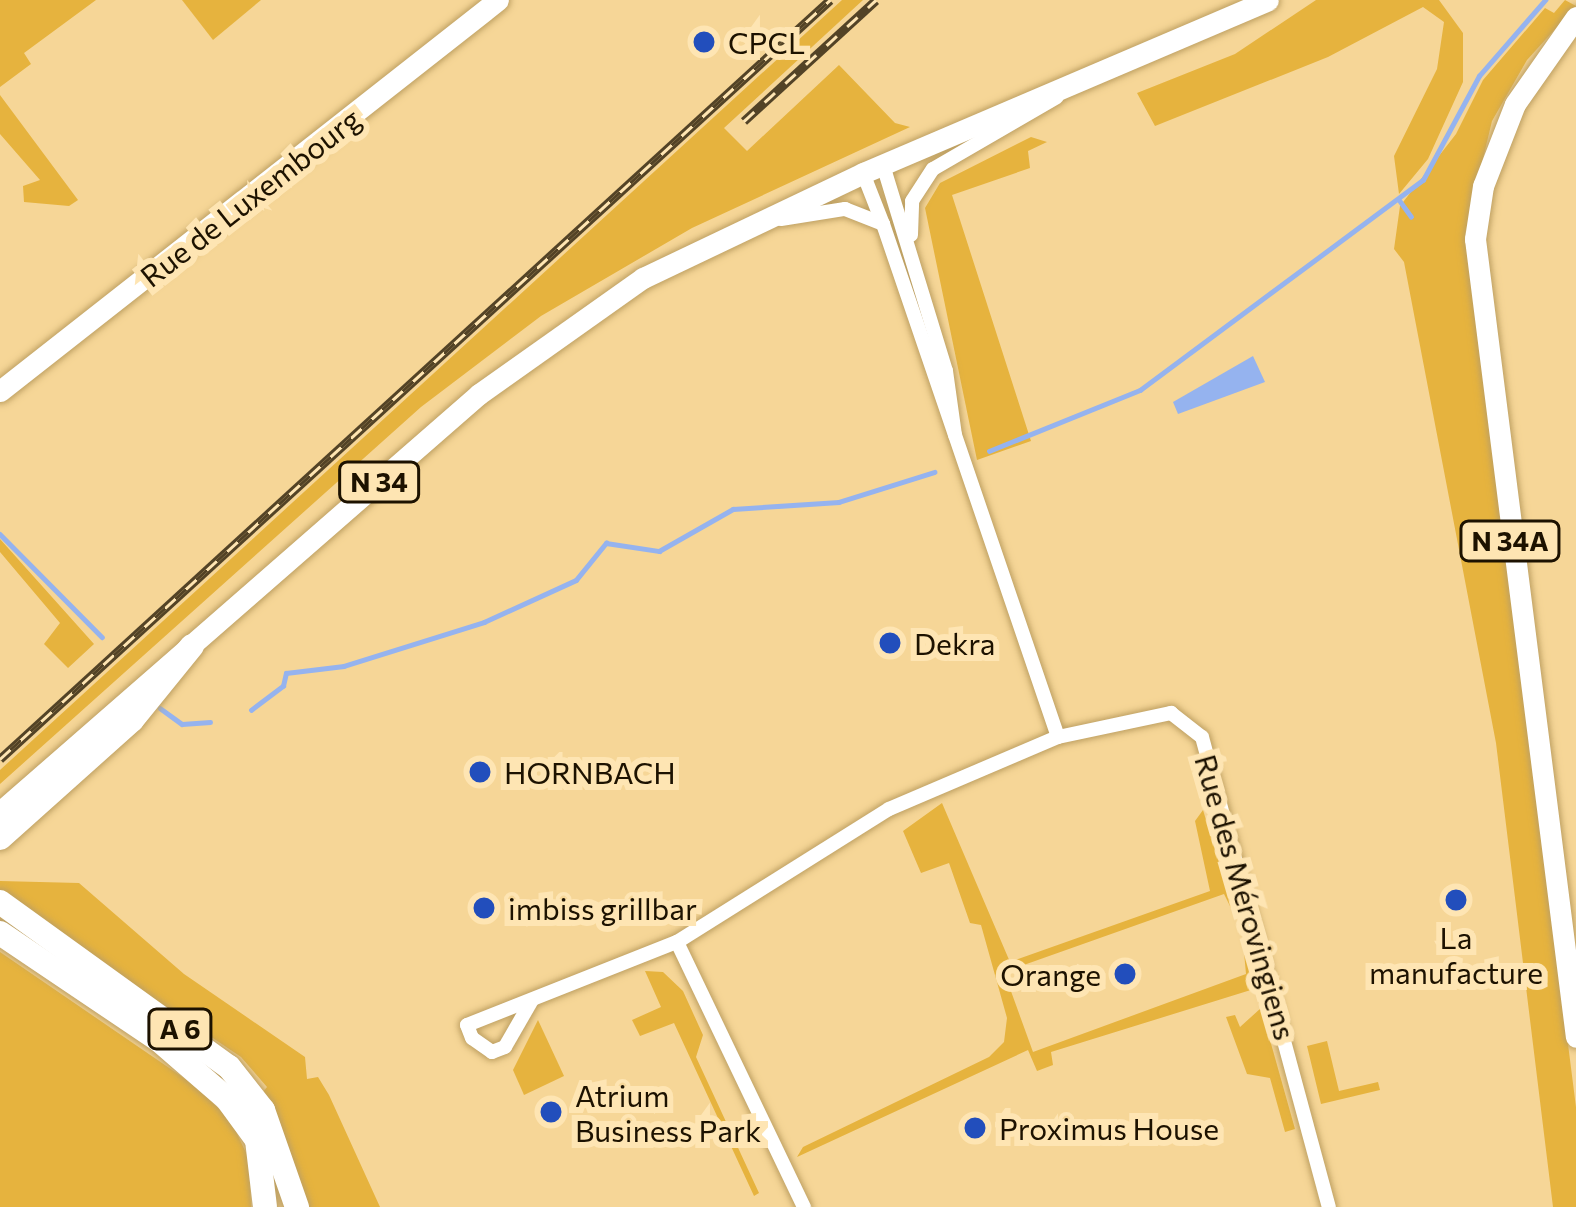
<!DOCTYPE html>
<html>
<head>
<meta charset="utf-8">
<style>
	body { margin:0 }
	#map { position:relative; width:1576px; height:1207px; overflow:hidden; background:#f6d697; font-family:Commissioner,sans-serif }
	div>[style] { position:absolute }
	.green>* { inset:0; background:#e6b33e }
	.water>* { inset:0; background:#95b3ef }
	.stream>* { height:4.5px; margin:-2.25px; padding:0 2.25px; transform-origin:2.25px; border-radius:2.25px; background:#95b3ef }
	.roads { filter:drop-shadow(0 0 3px #bea062) drop-shadow(0 0 3px #bea062) }
	.minor>* { height:14px; margin:-7px; padding:0 7px; transform-origin:7px; border-radius:7px; background:#fff }
	.secondary>* { height:21px; margin:-10.5px; padding:0 10.5px; transform-origin:10.5px; border-radius:10.5px; background:#fff }
	.primary>* { height:21px; margin:-10.5px; padding:0 10.5px; transform-origin:10.5px; border-radius:10.5px; background:#fff }
	.motorway>* { height:24px; margin:-12px; padding:0 12px; transform-origin:12px; border-radius:12px; background:#fff }
	.rail>* { height:9px; margin-top:-4.5px; transform-origin:0; background:repeating-linear-gradient(90deg,#fee5b3 0 14px,#534326 0 28px); box-sizing:border-box; border-block:3px solid #534326 }
	.dots>* { width:33px; height:33px; translate:-50% -50%; box-sizing:border-box; border:6px solid #fee5b3; border-radius:50% }
	span { translate:-50% -50%; white-space:nowrap; text-align:center; line-height:1.15; -webkit-text-stroke:12px #fee5b3; paint-order:stroke }
	.shield-label span { padding:3px 9px; background:#fee5b3; border:3px solid; border-radius:9px; -webkit-text-stroke-width:0 }
	.shield-label { font-size:27px; color:#1d1200; font-weight:700 }
	.poi-label { font-size:30px; color:#1d1200 }
	.left { translate:0 -50%; text-align:left }
	.right { translate:-100% -50%; text-align:right }
	.street-label { font-size:30px; color:#1d1200 }
</style>
</head>
<body>
<div id="map">
	<div class="green">
		<i style="clip-path:polygon(0 0,96px 0,24px 53px,31px 64px,0 87px)"></i>
		<i style="clip-path:polygon(182px 0,261px 0,213px 40px)"></i>
		<i style="clip-path:polygon(842px 0,863px 0,724px 128px,747px 151px,839px 65px,895px 123px,910px 127px,692px 228px,541px 316px,421px 407px,0 784px,0 770px)"></i>
		<i style="clip-path:polygon(1316px 0,1439px 0,1463px 33px,1463px 82px,1428px 159px,1399px 194px,1394px 156px,1437px 69px,1444px 22px,1423px 7px,1328px 57px,1155px 126px,1137px 93px,1235px 54px)"></i>
		<i style="clip-path:polygon(1565px 0,1576px 6px,1527px 60px,1492px 121px,1465px 234px,1576px 1107px,1576px 1207px,1553px 1207px,1496px 743px,1404px 262px,1394px 249px,1400px 206px,1456px 134px,1483px 80px,1545px 8px,1554px 13px)"></i>
		<i style="clip-path:polygon(0 95px,78px 200px,69px 206px,24px 202px,23px 186px,40px 180px,0 134px)"></i>
		<i style="clip-path:polygon(1031px 137px,1047px 142px,1028px 151px,1030px 168px,952px 195px,1031px 441px,977px 460px,925px 208px,940px 183px)"></i>
		<i style="clip-path:polygon(0 539px,94px 644px,68px 668px,44px 644px,60px 623px,0 552px)"></i>
		<i style="clip-path:polygon(942px 803px,1010px 962px,1210px 891px,1195px 821px,1203px 810px,1236px 918px,1224px 894px,1004px 972px,1033px 1052px,1246px 974px,1243px 941px,1254px 989px,1051px 1052px,1053px 1065px,1037px 1071px,1028px 1050px,797px 1157px,803px 1147px,989px 1057px,1004px 1042px,1007px 1018px,981px 925px,970px 923px,949px 863px,921px 873px,903px 831px)"></i>
		<i style="clip-path:polygon(0 881px,79px 883px,184px 974px,305px 1057px,307px 1079px,318px 1077px,329px 1095px,380px 1207px,308px 1207px,263px 1092px,267px 1087px,241px 1057px,0 895px)"></i>
		<i style="clip-path:polygon(0 952px,197px 1087px,231px 1121px,249px 1159px,251px 1207px,0 1207px)"></i>
		<i style="clip-path:polygon(645px 971px,663px 972px,683px 991px,703px 1035px,696px 1057px,759px 1193px,754px 1196px,674px 1023px,640px 1036px,632px 1020px,661px 1007px)"></i>
		<i style="clip-path:polygon(1261px 1008px,1295px 1129px,1285px 1132px,1270px 1078px,1247px 1074px,1226px 1017px,1235px 1015px,1240px 1027px)"></i>
		<i style="clip-path:polygon(538px 1020px,564px 1076px,524px 1095px,513px 1070px)"></i>
		<i style="clip-path:polygon(1327px 1041px,1339px 1091px,1378px 1082px,1380px 1090px,1321px 1104px,1307px 1046px)"></i>
	</div>
	<div class="water">
		<i style="clip-path:polygon(1253px 356px,1265px 382px,1178px 414px,1173px 402px)"></i>
	</div>
	<div class="stream">
		<i style="left:1400px;top:201px;width:19px;rotate:54deg"></i>
		<i style="left:989px;top:451px;width:163px;rotate:-22deg"></i>
		<i style="left:1140px;top:390px;width:352px;rotate:-36.6deg"></i>
		<i style="left:1423px;top:180px;width:118px;rotate:-61.7deg"></i>
		<i style="left:1479px;top:76px;width:101px;rotate:-49deg"></i>
		<i style="left:0;top:534px;width:145px;rotate:45.3deg"></i>
		<i style="left:160px;top:708px;width:27px;rotate:36deg"></i>
		<i style="left:182px;top:724px;width:28px;rotate:-4deg"></i>
		<i style="left:251px;top:710px;width:40px;rotate:-37deg"></i>
		<i style="left:283px;top:686px;width:13px;rotate:-77deg"></i>
		<i style="left:286px;top:673px;width:58px;rotate:-6.9deg"></i>
		<i style="left:344px;top:666px;width:147px;rotate:-17.4deg"></i>
		<i style="left:484px;top:622px;width:101px;rotate:-24.5deg"></i>
		<i style="left:576px;top:580px;width:48px;rotate:-51deg"></i>
		<i style="left:606px;top:543px;width:54px;rotate:8.6deg"></i>
		<i style="left:659px;top:551px;width:85px;rotate:-29.6deg"></i>
		<i style="left:733px;top:509px;width:106px;rotate:-3.8deg"></i>
		<i style="left:839px;top:502px;width:100px;rotate:-17.5deg"></i>
	</div>
	<div class="roads">
		<div class="minor">
			<i style="left:883px;top:165px;width:215px;rotate:73deg"></i>
			<i style="left:946px;top:371px;width:65px;rotate:82deg"></i>
			<i style="left:863px;top:173px;width:55px;rotate:68.6deg"></i>
			<i style="left:781px;top:219px;width:65px;rotate:-8.9deg"></i>
			<i style="left:845px;top:209px;width:41px;rotate:21.5deg"></i>
			<i style="left:883px;top:224px;width:542px;rotate:71.16deg"></i>
			<i style="left:911px;top:235px;width:34px;rotate:-88deg"></i>
			<i style="left:912px;top:201px;width:38px;rotate:-57deg"></i>
			<i style="left:933px;top:169px;width:143px;rotate:-30.1deg"></i>
			<i style="left:677px;top:942px;width:294px;rotate:64.4deg"></i>
			<i style="left:532px;top:1000px;width:54px;rotate:119.9deg"></i>
			<i style="left:505px;top:1047px;width:14px;rotate:159deg"></i>
			<i style="left:492px;top:1052px;width:24px;rotate:-145deg"></i>
			<i style="left:472px;top:1038px;width:14px;rotate:-111deg"></i>
			<i style="left:467px;top:1025px;width:226px;rotate:-21.6deg"></i>
			<i style="left:677px;top:942px;width:250px;rotate:-32.1deg"></i>
			<i style="left:889px;top:809px;width:184px;rotate:-23.1deg"></i>
			<i style="left:1058px;top:737px;width:116px;rotate:-12deg"></i>
			<i style="left:1171px;top:713px;width:39px;rotate:38deg"></i>
			<i style="left:1202px;top:737px;width:487px;rotate:74.9deg"></i>
		</div>
		<div class="secondary">
			<i style="left:0;top:391px;width:633px;rotate:-38.14deg"></i>
		</div>
		<div class="primary">
			<i style="left:1576px;top:17px;width:106px;rotate:125deg"></i>
			<i style="left:1515px;top:104px;width:88px;rotate:111.3deg"></i>
			<i style="left:1483px;top:186px;width:54px;rotate:98.6deg"></i>
			<i style="left:1475px;top:239px;width:804px;rotate:82.79deg"></i>
			<i style="left:0;top:812px;width:636px;rotate:-41.11deg"></i>
			<i style="left:479px;top:394px;width:201px;rotate:-35.3deg"></i>
			<i style="left:643px;top:278px;width:244px;rotate:-25.5deg"></i>
			<i style="left:863px;top:173px;width:440px;rotate:-23.1deg"></i>
		</div>
		<div class="motorway">
			<i style="left:0;top:838px;width:177px;rotate:-41.8deg"></i>
			<i style="left:132px;top:720px;width:95px;rotate:-51deg"></i>
			<i style="left:0;top:902px;width:282px;rotate:35.8deg"></i>
			<i style="left:229px;top:1067px;width:55px;rotate:51.7deg"></i>
			<i style="left:263px;top:1110px;width:103px;rotate:70.7deg"></i>
			<i style="left:0;top:933px;width:193px;rotate:34deg"></i>
			<i style="left:160px;top:1041px;width:89px;rotate:40.9deg"></i>
			<i style="left:227px;top:1099px;width:51px;rotate:53.8deg"></i>
			<i style="left:257px;top:1140px;width:67px;rotate:83.2deg"></i>
		</div>
	</div>
	<div class="rail">
		<i style="left:744px;top:121px;width:179px;rotate:-42.5deg"></i>
		<i style="left:0;top:759px;width:1125px;rotate:-42.44deg"></i>
	</div>
	<div class="dots">
		<i style="left:704px;top:42px;background:#224ebc"></i>
		<i style="left:890px;top:643px;background:#224ebc"></i>
		<i style="left:480px;top:772px;background:#224ebc"></i>
		<i style="left:1456px;top:900px;background:#224ebc"></i>
		<i style="left:484px;top:908px;background:#224ebc"></i>
		<i style="left:1125px;top:974px;background:#224ebc"></i>
		<i style="left:551px;top:1112px;background:#224ebc"></i>
		<i style="left:975px;top:1128px;background:#224ebc"></i>
	</div>
	<div class="shield-label">
		<span style="left:379px;top:482px">N 34</span>
		<span style="left:1510px;top:541px">N 34A</span>
		<span style="left:180px;top:1029px">A 6</span>
	</div>
	<div class="poi-label">
		<span class="left" style="left:728px;top:42px">CPCL</span>
		<span class="left" style="left:914px;top:643px">Dekra</span>
		<span class="left" style="left:504px;top:772px">HORNBACH</span>
		<span class="left" style="left:508px;top:908px">imbiss grillbar</span>
		<span style="left:1456px;top:954px">La<br>manufacture</span>
		<span class="right" style="left:1101px;top:974px">Orange</span>
		<span class="left" style="left:575px;top:1112px">Atrium<br>Business Park</span>
		<span class="left" style="left:999px;top:1128px">Proximus House</span>
	</div>
	<div class="street-label">
		<span style="left:250px;top:197px;rotate:-38deg">Rue de Luxembourg</span>
		<span style="left:1246px;top:897px;rotate:74deg">Rue des Mérovingiens</span>
	</div>
</div>
</body>
</html>
